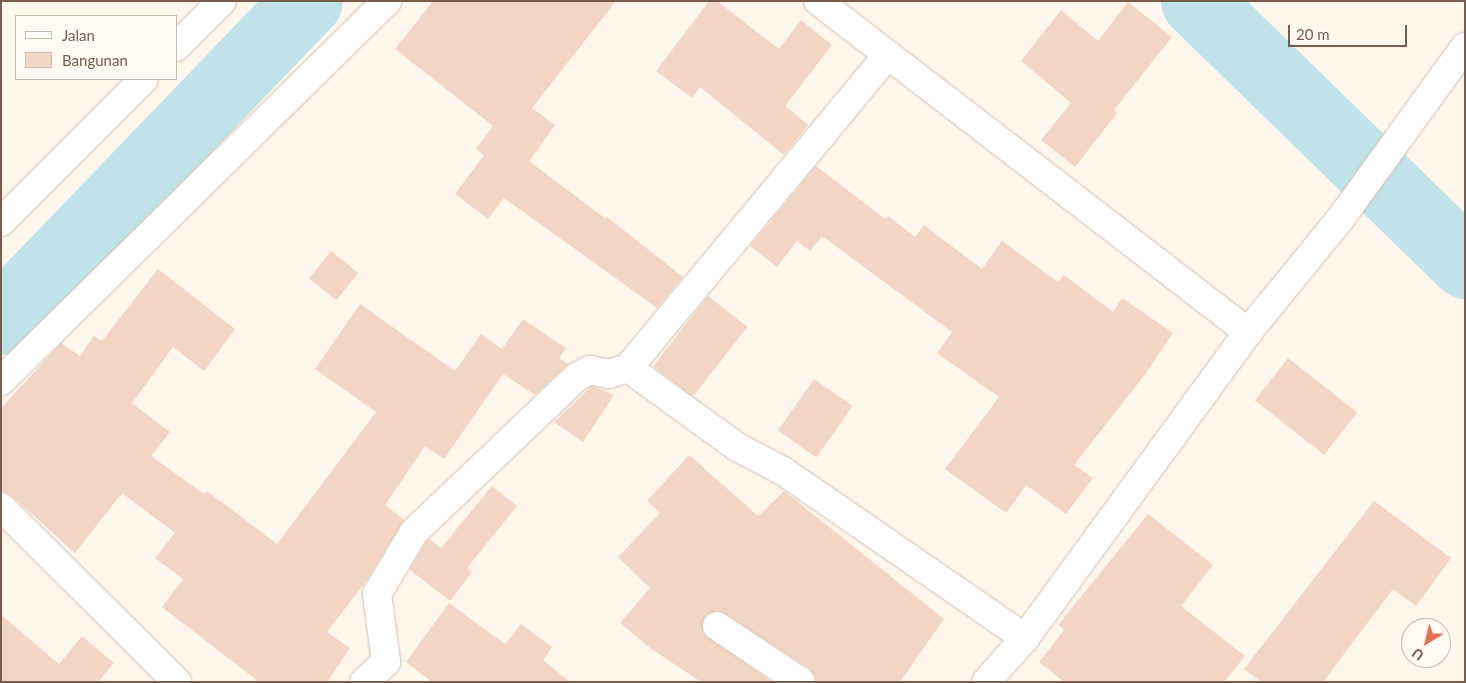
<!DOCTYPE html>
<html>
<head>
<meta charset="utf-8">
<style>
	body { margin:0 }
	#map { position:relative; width:1466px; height:683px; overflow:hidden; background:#fdf6ec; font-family:Lato,sans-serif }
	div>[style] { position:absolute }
	.river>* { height:71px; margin:-35.5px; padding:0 35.5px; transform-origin:35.5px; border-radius:35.5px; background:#bfe3e8 }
	.building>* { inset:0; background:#f3d5c3; transform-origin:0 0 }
	.roads { filter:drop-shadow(0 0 1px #d1beb0) drop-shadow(0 0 1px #d1beb0) }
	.street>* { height:28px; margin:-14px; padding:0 14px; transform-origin:14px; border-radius:14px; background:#fff }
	span { translate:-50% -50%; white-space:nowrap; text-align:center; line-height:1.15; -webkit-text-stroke:4px #fffaf3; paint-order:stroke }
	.frame { position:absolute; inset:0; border:2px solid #7a5c4d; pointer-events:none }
	.legend { position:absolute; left:15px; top:15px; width:162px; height:65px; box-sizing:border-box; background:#fffaf3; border:1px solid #cabbb1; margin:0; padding:6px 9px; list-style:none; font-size:15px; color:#7a5c4d }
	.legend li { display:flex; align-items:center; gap:10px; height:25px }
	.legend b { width:25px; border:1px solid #cabbb1 }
	.north { position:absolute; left:1401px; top:618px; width:50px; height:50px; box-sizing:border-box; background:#fffaf3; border:1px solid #cabbb1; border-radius:50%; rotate:216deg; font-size:14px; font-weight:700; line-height:20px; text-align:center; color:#7a5c4d }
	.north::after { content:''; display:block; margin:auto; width:18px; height:22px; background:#e76f51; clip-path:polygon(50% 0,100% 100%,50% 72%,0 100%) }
	.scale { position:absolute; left:1288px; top:25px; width:119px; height:22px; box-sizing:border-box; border:2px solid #7a5c4d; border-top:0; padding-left:6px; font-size:15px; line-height:18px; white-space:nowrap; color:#7a5c4d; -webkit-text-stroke:4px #fffaf3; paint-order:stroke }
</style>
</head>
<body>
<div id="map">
	<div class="river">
		<i style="left:1196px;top:1px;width:376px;rotate:44.2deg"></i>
		<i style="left:1px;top:319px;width:441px;rotate:-46.1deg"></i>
	</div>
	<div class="building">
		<i style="clip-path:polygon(433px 1px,616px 1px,532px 108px,555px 125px,529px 161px,606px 219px,607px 217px,683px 277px,657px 308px,504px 198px,488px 219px,455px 194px,484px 155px,476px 149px,493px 126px,395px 49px)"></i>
		<i style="clip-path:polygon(709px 1px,717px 1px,779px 49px,801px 20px,832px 45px,785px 106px,808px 125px,784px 155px,700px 87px,692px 98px,656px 71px)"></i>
		<i style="clip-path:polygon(1128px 2px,1172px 37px,1114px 110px,1117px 113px,1075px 167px,1041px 140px,1071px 103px,1021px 61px,1061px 10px,1098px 41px)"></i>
		<i style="clip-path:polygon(816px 166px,885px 219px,888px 216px,915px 237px,924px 225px,982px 269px,1002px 241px,1058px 282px,1064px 275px,1113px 312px,1122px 298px,1173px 333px,1143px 377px,1074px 465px,1093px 478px,1066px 514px,1026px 485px,1006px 513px,945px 469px,999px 397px,937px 353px,952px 332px,822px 236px,810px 251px,797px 241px,777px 267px,750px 246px)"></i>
		<i style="left:331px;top:251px;width:35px;height:35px;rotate:39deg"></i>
		<i style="clip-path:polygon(158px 269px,235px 329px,204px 371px,173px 347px,132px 403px,170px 432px,151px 456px,204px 494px,207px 491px,277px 544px,376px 412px,315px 369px,360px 304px,455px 371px,481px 334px,502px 349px,523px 319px,566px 348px,559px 358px,568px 364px,535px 395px,503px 374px,444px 459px,425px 446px,385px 505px,404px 520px,367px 580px,327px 632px,350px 648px,327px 682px,259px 682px,162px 607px,183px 579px,155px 558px,175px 533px,122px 493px,75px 553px,12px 496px,1px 492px,1px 408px,61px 343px,80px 356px,94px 336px,102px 341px)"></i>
		<i style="left:708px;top:296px;width:50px;height:89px;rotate:38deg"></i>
		<i style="left:1288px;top:358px;width:88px;height:54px;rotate:38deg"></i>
		<i style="left:814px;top:379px;width:47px;height:63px;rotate:35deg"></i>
		<i style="clip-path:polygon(592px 386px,614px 395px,583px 442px,554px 422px)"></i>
		<i style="clip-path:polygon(689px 455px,758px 516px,784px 491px,944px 619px,900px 682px,816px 682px,810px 669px,718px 610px,704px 618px,703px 633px,772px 682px,701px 682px,650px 648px,620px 623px,650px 588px,618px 557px,660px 513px,647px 501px)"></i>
		<i style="clip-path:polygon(492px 486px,517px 506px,467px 568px,472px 572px,450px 601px,410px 570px,426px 542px,429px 539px,441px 548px)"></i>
		<i style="clip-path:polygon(1374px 501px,1451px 558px,1416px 606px,1393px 589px,1323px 682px,1261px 682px,1244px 669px)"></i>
		<i style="clip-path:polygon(1148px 514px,1213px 565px,1181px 606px,1245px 656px,1224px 682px,1064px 682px,1039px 662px,1064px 630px,1058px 625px)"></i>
		<i style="clip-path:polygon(449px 603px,505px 644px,521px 624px,552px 647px,543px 660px,570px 682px,432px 682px,406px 662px)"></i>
		<i style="clip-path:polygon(1px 615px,59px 664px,82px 636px,114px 663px,98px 682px,1px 682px)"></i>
	</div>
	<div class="roads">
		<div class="street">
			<i style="left:818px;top:1px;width:543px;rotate:37.59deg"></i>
			<i style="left:176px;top:47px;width:65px;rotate:-45deg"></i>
			<i style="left:1px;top:222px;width:202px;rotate:-45deg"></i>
			<i style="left:628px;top:368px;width:405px;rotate:-50.3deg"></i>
			<i style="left:1px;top:381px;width:542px;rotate:-44.55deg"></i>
			<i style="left:1px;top:507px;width:248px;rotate:44.8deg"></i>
			<i style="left:717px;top:626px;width:101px;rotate:33.7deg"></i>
			<i style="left:364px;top:682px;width:30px;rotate:-42deg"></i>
			<i style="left:386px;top:662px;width:69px;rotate:-97.5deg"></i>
			<i style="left:377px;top:594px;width:72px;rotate:-59.2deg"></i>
			<i style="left:414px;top:532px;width:226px;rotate:-43.6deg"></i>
			<i style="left:578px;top:376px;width:13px;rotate:-27deg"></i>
			<i style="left:590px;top:370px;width:19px;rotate:12deg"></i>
			<i style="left:609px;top:374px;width:20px;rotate:-18deg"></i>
			<i style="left:628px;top:368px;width:135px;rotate:35.9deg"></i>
			<i style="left:737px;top:447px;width:52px;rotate:27.6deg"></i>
			<i style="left:783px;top:471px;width:294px;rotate:34.6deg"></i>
			<i style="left:986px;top:682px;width:59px;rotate:-48.4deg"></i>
			<i style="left:1025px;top:638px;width:379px;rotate:-53.9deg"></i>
			<i style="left:1248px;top:332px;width:147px;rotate:-50.8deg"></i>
			<i style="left:1341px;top:218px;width:211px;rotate:-54.1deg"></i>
		</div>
	</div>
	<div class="frame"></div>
	<ul class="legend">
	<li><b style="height:6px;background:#fff"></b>Jalan</li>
	<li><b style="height:14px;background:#f3d5c3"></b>Bangunan</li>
	</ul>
	<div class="north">U</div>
	<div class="scale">20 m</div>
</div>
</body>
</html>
